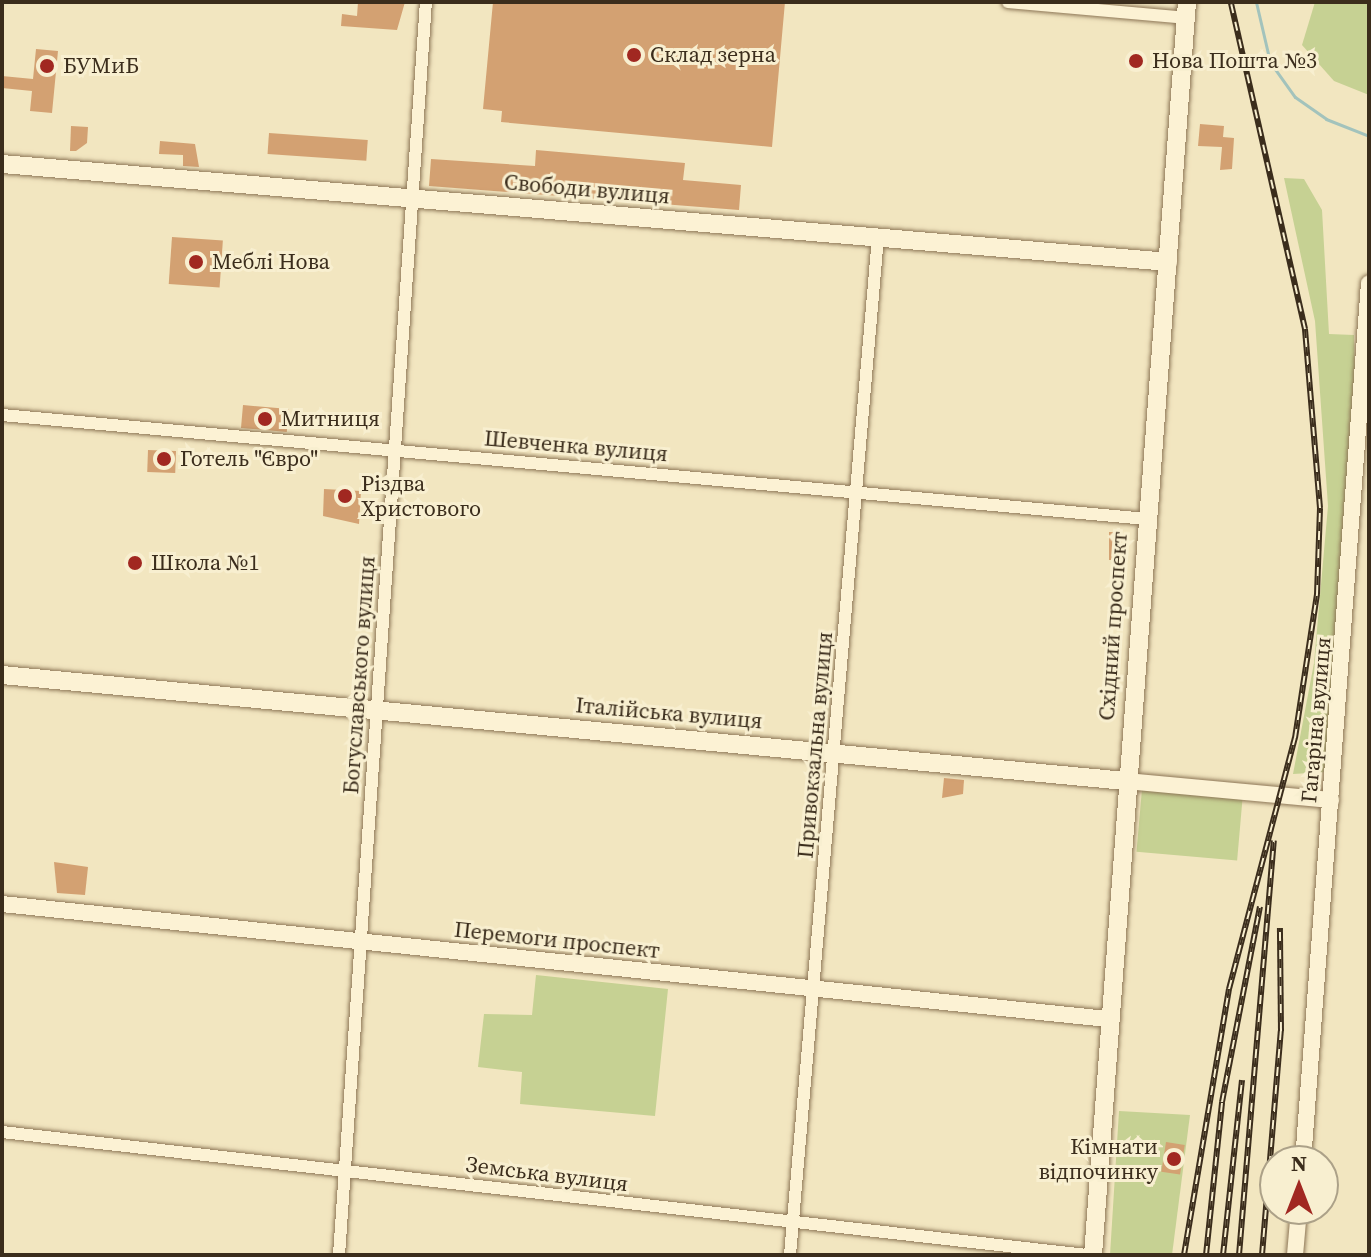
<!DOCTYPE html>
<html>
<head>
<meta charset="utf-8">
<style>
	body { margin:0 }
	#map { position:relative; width:1371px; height:1257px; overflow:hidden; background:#f2e6c0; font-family:"Source Serif 4",serif }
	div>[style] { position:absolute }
	.green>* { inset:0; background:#c6d193; transform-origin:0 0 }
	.stream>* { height:3px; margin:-1.5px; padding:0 1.5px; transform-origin:1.5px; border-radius:1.5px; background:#a3c3bc }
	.building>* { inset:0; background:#d3a172; transform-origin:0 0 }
	.roads { filter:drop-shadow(0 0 2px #8d7656) drop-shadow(0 0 2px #8d7656) }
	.minor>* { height:12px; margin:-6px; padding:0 6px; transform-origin:6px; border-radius:6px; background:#fcf2d4 }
	.tertiary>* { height:16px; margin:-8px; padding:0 8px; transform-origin:8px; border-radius:8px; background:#fcf2d4 }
	.secondary>* { height:18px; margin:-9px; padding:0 9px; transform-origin:9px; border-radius:9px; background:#fcf2d4 }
	.rail>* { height:6px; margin-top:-3px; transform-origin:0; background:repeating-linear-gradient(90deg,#f8efd0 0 9px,#3b2d1c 0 18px); box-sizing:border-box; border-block:2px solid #3b2d1c }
	.dots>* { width:22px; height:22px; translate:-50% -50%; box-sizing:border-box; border:4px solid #f8efd0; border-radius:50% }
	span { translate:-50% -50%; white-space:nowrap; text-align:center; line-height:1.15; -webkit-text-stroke:6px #f8efd0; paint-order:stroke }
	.poi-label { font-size:22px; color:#3b2d1c }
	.left { translate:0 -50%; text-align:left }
	.right { translate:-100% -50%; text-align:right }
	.street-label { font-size:22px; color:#3b2d1c }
	.frame { position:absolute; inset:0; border:4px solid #3b2d1c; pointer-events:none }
	.north { position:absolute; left:1259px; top:1145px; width:80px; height:80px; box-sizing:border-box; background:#f8efd0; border:2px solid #aca188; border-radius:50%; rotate:0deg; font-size:22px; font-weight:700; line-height:32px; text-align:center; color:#3b2d1c }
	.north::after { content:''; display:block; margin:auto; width:28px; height:36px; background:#a12821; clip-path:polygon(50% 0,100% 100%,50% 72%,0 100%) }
</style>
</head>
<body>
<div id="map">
	<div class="green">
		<i style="clip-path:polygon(1315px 2px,1369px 2px,1369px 95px,1334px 81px,1302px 45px)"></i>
		<i style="clip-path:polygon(1284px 178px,1304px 179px,1322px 210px,1329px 334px,1354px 335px,1355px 372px,1327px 772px,1293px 774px,1314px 663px,1328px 506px,1315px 321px)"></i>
		<i style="left:1142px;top:789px;width:101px;height:63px;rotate:5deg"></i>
		<i style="clip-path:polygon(536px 975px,668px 989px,655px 1116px,520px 1104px,522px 1072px,478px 1067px,484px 1014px,532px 1015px)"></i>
		<i style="clip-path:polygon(1119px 1111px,1190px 1115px,1172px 1255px,1110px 1255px)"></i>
	</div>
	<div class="stream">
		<i style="left:1256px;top:2px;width:62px;rotate:76.9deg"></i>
		<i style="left:1270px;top:62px;width:43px;rotate:54.5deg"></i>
		<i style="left:1295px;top:97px;width:38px;rotate:35deg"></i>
		<i style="left:1326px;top:119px;width:46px;rotate:21.6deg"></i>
	</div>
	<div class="building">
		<i style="clip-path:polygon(358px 2px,405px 2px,397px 30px,341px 26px,342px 14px,357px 16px)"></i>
		<i style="clip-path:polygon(493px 2px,785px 2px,772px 147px,501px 122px,502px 111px,483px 109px)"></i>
		<i style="clip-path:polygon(36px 49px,58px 51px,52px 113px,30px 111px,32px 91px,2px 88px,2px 76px,33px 79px)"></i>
		<i style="clip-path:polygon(1200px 124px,1224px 126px,1223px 137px,1234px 138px,1232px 169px,1220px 170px,1222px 147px,1198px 146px)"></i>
		<i style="clip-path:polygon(71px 126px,88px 127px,87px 143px,76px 151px,70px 151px)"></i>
		<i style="left:269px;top:133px;width:99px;height:21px;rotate:4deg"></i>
		<i style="clip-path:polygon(160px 141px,195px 144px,199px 167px,183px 166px,183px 155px,159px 154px)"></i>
		<i style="clip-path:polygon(536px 150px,685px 163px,683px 180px,741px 185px,739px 210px,429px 186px,431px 159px,535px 166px)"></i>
		<i style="left:172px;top:237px;width:51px;height:47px;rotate:4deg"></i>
		<i style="left:243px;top:405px;width:46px;height:23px;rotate:5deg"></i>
		<i style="left:148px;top:450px;width:28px;height:22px;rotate:2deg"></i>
		<i style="clip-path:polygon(324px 489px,361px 491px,359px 524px,323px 516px)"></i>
		<i style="left:1109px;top:532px;width:13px;height:28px"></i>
		<i style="clip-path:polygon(944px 778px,964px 780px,963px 794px,942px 798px)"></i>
		<i style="clip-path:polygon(54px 862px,88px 867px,85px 895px,57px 893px)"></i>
		<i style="left:1166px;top:1142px;width:19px;height:30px;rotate:9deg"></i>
	</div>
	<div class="roads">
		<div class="minor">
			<i style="left:1008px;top:2px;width:180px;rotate:5.1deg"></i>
			<i style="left:2px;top:415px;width:1149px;rotate:5.19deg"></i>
			<i style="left:2px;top:1132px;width:1092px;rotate:6.47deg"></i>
			<i style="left:339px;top:1255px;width:1256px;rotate:-86.03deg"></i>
			<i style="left:790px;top:1255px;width:1022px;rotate:-85.06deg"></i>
		</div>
		<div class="tertiary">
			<i style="left:1126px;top:781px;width:206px;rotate:5.3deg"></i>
			<i style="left:2px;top:904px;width:1111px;rotate:5.94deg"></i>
			<i style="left:1303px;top:1161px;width:880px;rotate:-85.7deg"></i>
			<i style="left:1295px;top:1255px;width:46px;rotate:-85deg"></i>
		</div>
		<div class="secondary">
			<i style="left:2px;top:164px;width:1170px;rotate:4.8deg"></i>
			<i style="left:2px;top:675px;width:1129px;rotate:5.39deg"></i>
			<i style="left:1093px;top:1255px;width:1257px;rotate:-85.71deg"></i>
		</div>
	</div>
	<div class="rail">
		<i style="left:1184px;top:1255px;width:270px;rotate:-80.4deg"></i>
		<i style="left:1229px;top:989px;width:260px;rotate:-75.3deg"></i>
		<i style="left:1295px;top:738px;width:146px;rotate:-81.3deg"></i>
		<i style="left:1317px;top:594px;width:86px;rotate:-88deg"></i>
		<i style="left:1320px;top:508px;width:180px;rotate:-94.8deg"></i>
		<i style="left:1305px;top:329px;width:335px;rotate:-102.8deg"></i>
		<i style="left:1206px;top:1255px;width:154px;rotate:-84deg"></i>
		<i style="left:1222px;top:1102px;width:199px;rotate:-79deg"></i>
		<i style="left:1223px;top:1255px;width:176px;rotate:-83.8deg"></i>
		<i style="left:1239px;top:1255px;width:416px;rotate:-85.2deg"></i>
		<i style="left:1262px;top:1255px;width:225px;rotate:-85.2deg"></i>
		<i style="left:1281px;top:1031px;width:103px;rotate:-90.6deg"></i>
	</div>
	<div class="dots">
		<i style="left:634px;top:55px;background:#a12821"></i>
		<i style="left:1136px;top:61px;background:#a12821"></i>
		<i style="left:47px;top:66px;background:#a12821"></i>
		<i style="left:196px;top:262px;background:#a12821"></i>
		<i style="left:265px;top:419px;background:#a12821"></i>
		<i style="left:164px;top:459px;background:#a12821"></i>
		<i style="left:345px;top:496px;background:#a12821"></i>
		<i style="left:135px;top:563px;background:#a12821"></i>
		<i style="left:1174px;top:1159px;background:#a12821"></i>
	</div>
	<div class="poi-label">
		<span class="left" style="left:650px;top:55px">Склад зерна</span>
		<span class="left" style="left:1152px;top:61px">Нова Пошта №3</span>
		<span class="left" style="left:63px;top:66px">БУМиБ</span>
		<span class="left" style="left:212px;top:262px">Меблі Нова</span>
		<span class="left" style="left:281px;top:419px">Митниця</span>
		<span class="left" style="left:180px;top:459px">Готель "Євро"</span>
		<span class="left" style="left:361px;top:496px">Різдва<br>Христового</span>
		<span class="left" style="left:151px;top:563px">Школа №1</span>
		<span class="right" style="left:1158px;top:1159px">Кімнати<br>відпочинку</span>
	</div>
	<div class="street-label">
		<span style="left:587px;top:189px;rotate:5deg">Свободи вулиця</span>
		<span style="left:576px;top:446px;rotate:5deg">Шевченка вулиця</span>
		<span style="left:1113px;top:626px;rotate:-86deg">Східний проспект</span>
		<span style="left:359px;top:675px;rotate:-86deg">Богуславського вулиця</span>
		<span style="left:669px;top:713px;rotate:5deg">Італійська вулиця</span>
		<span style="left:1316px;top:720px;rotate:-85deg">Гагаріна вулиця</span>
		<span style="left:815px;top:745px;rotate:-85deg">Привокзальна вулиця</span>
		<span style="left:557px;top:940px;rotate:6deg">Перемоги проспект</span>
		<span style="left:547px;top:1174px;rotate:7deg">Земська вулиця</span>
	</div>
	<div class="frame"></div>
	<div class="north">N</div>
</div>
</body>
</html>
